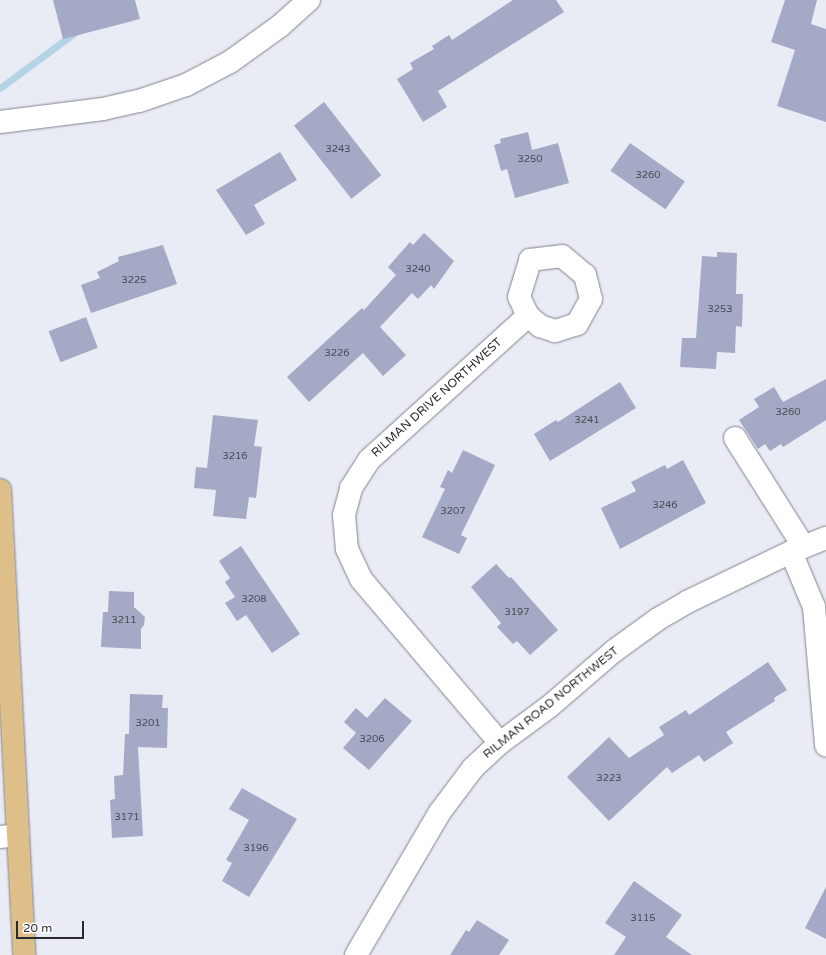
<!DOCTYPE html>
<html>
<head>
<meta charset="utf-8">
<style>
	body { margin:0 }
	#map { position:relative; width:826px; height:955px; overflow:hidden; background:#e9ebf5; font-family:"Varela Round",sans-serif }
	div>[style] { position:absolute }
	.stream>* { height:7px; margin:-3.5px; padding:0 3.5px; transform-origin:3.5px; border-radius:3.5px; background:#b4d3e5 }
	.building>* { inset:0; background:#a4aac6; transform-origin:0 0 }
	.roads { filter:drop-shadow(0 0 1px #82848d) drop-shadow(0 0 1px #82848d) }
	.minor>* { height:22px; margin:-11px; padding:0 11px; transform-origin:11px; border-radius:11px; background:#fff }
	.major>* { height:22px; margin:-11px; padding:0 11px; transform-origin:11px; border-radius:11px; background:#dfbf89 }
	span { translate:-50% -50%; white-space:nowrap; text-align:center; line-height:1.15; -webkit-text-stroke:3px #fff; paint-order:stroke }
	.number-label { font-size:10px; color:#484b54 }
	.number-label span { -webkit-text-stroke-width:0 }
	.street-label { font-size:12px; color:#2a2b2e }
	.scale { position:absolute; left:16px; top:921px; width:68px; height:18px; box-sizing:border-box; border:2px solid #2a2b2e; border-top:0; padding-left:5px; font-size:12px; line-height:14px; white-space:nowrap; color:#2a2b2e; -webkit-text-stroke:3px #fff; paint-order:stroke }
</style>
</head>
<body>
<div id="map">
	<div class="stream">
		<i style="left:0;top:88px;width:96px;rotate:-36.5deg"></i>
	</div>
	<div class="building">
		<i style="clip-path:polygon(53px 0,135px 0,140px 19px,63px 39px)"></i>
		<i style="clip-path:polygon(513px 0,556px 0,564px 12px,438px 91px,447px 107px,423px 122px,397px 79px,413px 69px,410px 63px,434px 49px,432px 46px,449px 35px,452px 40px)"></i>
		<i style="clip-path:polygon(785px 0,817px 0,811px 24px,826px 29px,826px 122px,777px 106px,795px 50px,771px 42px)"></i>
		<i style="left:324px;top:102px;width:93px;height:38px;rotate:52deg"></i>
		<i style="clip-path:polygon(528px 132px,532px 150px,558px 143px,569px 183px,515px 198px,507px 169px,501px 171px,494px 145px,501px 143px,500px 139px)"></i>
		<i style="left:630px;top:143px;width:67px;height:34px;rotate:35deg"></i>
		<i style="clip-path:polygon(280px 152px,297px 180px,254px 205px,265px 224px,246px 235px,216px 190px)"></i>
		<i style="clip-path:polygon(424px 233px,454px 261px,434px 289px,431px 285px,418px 299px,412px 293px,380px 327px,406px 355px,383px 376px,363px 353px,309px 402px,287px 377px,362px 308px,364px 310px,396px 275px,388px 267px,410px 242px,413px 245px)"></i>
		<i style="clip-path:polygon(163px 245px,177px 284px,91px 313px,81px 285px,100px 278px,97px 272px,119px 261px,118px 257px)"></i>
		<i style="clip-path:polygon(717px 252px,737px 253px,736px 294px,743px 294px,742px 327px,736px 326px,735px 353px,717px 352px,716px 369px,680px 367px,682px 338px,696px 338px,702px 256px,717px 257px)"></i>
		<i style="left:86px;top:317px;width:33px;height:40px;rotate:69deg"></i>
		<i style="clip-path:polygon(826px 379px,826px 420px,783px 447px,781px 444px,770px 451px,765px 444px,758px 449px,739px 420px,759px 407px,754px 399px,774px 387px,783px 402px)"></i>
		<i style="clip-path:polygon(620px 382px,636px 408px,550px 461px,534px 434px,556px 420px,558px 422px)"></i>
		<i style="clip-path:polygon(213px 415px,258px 420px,254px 446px,262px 447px,256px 498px,249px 497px,246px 519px,213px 516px,216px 490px,194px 488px,196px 467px,207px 468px)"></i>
		<i style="clip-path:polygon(463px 450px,495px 465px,461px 535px,467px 538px,459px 554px,422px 537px,445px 489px,440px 487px,448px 470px,452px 473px)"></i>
		<i style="clip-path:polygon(683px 460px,706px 503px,620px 549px,601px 508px,636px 491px,631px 482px,665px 465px,667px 469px)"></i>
		<i style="clip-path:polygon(241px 546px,300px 634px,272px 653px,246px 615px,237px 621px,225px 603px,235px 597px,225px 582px,230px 578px,219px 561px)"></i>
		<i style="clip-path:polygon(496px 564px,509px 578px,511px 577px,558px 630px,530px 655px,517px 641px,513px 644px,497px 627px,501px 623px,471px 587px)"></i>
		<i style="clip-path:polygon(109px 591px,134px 592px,134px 607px,145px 617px,144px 625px,141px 629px,141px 649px,101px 647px,103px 612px,108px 612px)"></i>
		<i style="clip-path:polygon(768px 662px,787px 690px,774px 698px,775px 701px,726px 732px,733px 743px,704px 762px,699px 755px,672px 773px,667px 767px,609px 821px,567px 777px,609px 737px,629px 758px,664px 735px,659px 727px,686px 710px,689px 715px)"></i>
		<i style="clip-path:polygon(130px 694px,163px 695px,162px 708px,168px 708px,167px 748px,138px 747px,143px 836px,112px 838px,110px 800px,115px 799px,114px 776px,123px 775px,125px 734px,129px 734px)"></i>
		<i style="clip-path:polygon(385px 698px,412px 721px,369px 770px,343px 748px,356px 733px,344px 722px,356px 708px,367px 718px)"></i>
		<i style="clip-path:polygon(242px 788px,297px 819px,249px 897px,222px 881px,232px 863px,226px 860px,249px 820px,229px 809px)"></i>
		<i style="clip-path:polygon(634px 881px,682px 915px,666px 937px,692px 955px,614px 955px,626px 937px,605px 923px)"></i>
		<i style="clip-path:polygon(826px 887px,826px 939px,805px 928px)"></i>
		<i style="clip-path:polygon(477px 920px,509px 940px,499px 955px,450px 955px,466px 930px,469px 932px)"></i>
	</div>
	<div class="roads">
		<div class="minor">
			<i style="left:0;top:122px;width:104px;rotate:-7.2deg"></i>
			<i style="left:103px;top:109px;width:37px;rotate:-13deg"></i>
			<i style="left:139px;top:101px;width:50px;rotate:-18.8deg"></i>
			<i style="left:186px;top:85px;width:50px;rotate:-27.6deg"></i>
			<i style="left:230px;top:62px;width:62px;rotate:-35.8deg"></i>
			<i style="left:280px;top:26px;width:39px;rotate:-42deg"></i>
			<i style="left:562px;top:256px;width:30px;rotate:40deg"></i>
			<i style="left:585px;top:275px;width:25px;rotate:76deg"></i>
			<i style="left:591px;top:299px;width:29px;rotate:119deg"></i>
			<i style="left:577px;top:324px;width:23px;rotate:162deg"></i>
			<i style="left:555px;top:331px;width:16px;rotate:-162deg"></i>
			<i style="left:540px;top:326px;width:16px;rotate:-140deg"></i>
			<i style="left:528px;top:316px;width:21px;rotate:-115deg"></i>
			<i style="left:519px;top:297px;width:39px;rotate:-73deg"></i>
			<i style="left:530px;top:260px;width:32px;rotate:-7deg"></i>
			<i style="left:735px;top:438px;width:129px;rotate:57.7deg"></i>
			<i style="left:791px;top:552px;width:60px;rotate:67.3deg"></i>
			<i style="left:814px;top:607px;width:139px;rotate:85deg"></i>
			<i style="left:500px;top:743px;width:215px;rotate:-130.3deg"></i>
			<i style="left:361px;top:579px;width:33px;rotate:-115deg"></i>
			<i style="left:347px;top:549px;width:34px;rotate:-95deg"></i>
			<i style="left:344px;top:515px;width:28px;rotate:-75deg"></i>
			<i style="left:351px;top:488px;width:33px;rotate:-57deg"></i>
			<i style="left:369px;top:460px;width:215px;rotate:-42.2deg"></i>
			<i style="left:0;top:837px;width:18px;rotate:-6deg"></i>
			<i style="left:356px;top:955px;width:166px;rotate:-59.6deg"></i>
			<i style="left:440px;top:812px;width:55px;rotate:-53.1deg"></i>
			<i style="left:473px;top:768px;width:37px;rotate:-43deg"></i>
			<i style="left:500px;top:743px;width:62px;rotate:-36.5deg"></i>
			<i style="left:550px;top:706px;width:84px;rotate:-40.7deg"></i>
			<i style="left:614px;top:651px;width:54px;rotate:-36deg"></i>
			<i style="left:658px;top:619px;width:34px;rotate:-30deg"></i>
			<i style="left:687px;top:602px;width:115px;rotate:-25.7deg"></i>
			<i style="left:791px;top:552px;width:38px;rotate:-22deg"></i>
		</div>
		<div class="major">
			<i style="left:0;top:490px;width:466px;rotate:87deg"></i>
		</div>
	</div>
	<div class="number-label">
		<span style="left:338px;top:150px">3243</span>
		<span style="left:530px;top:160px">3250</span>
		<span style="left:648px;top:176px">3260</span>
		<span style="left:418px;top:270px">3240</span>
		<span style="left:134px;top:281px">3225</span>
		<span style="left:720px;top:310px">3253</span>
		<span style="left:337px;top:354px">3226</span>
		<span style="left:788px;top:413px">3260</span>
		<span style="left:587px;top:421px">3241</span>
		<span style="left:235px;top:457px">3216</span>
		<span style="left:665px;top:506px">3246</span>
		<span style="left:453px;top:512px">3207</span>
		<span style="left:254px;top:600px">3208</span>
		<span style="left:517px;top:613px">3197</span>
		<span style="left:124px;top:621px">3211</span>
		<span style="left:148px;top:724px">3201</span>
		<span style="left:372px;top:740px">3206</span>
		<span style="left:609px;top:779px">3223</span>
		<span style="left:127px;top:818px">3171</span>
		<span style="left:256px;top:849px">3196</span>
		<span style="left:643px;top:919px">3115</span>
	</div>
	<div class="street-label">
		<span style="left:437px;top:398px;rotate:-42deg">RILMAN DRIVE NORTHWEST</span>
		<span style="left:551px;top:703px;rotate:-39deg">RILMAN ROAD NORTHWEST</span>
	</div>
	<div class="scale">20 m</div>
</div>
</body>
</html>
